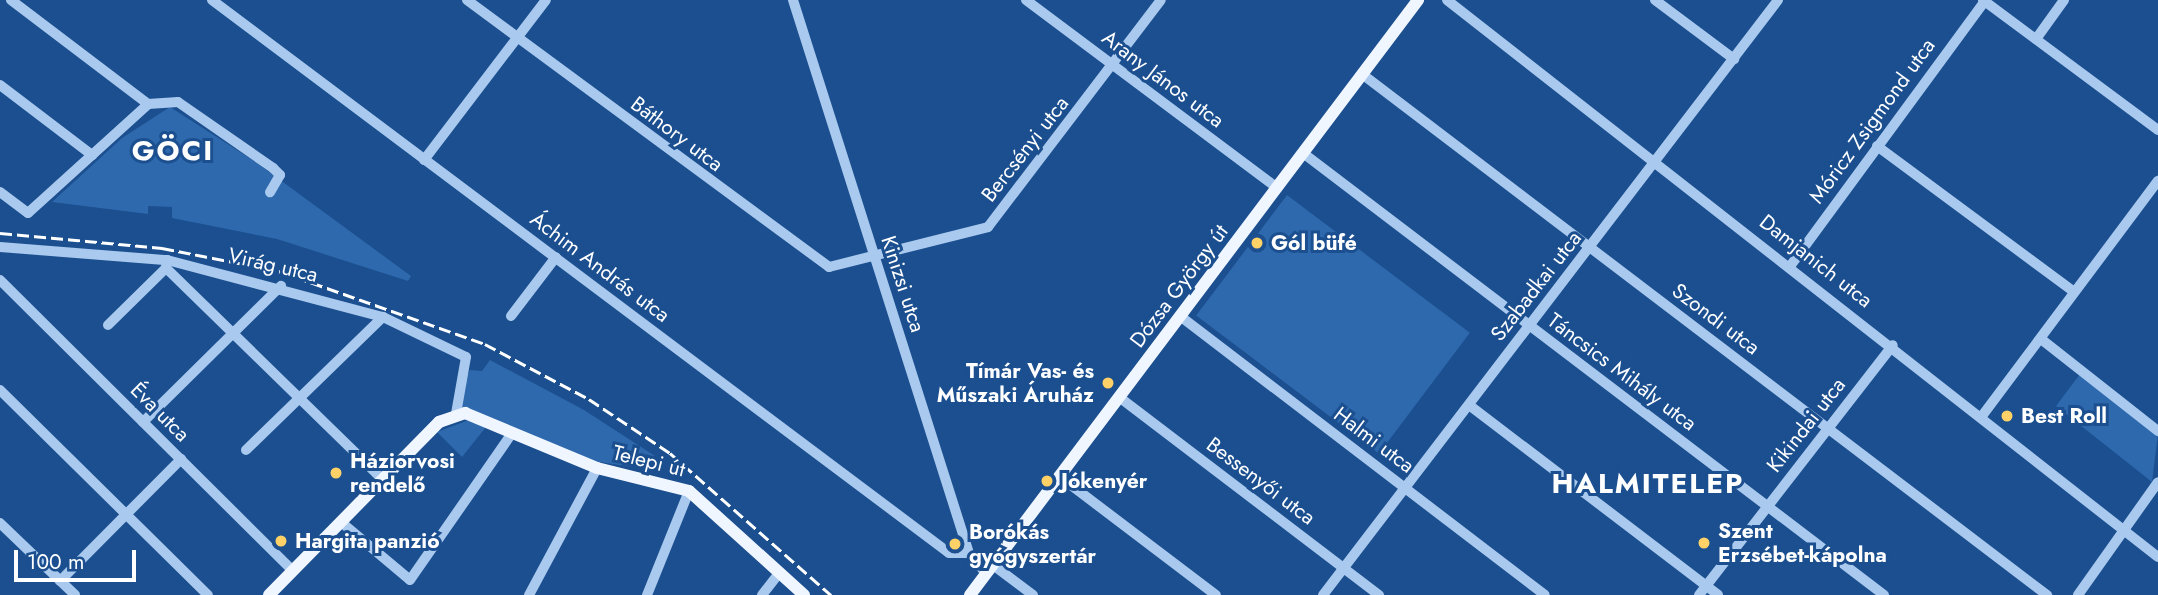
<!DOCTYPE html>
<html>
<head>
<meta charset="utf-8">
<style>
	body { margin:0 }
	#map { position:relative; width:2158px; height:595px; overflow:hidden; background:#1b4f8f; font-family:Jost,sans-serif }
	div>[style] { position:absolute }
	.green>* { inset:0; background:#2e69ad; transform-origin:0 0 }
	.minor>* { height:10px; margin:-5px; padding:0 5px; transform-origin:5px; border-radius:5px; background:#a9c9ee }
	.major>* { height:12px; margin:-6px; padding:0 6px; transform-origin:6px; border-radius:6px; background:#f0f6ff }
	.rail>* { height:2.5px; margin-top:-1.25px; transform-origin:0; background:repeating-linear-gradient(90deg,#fff 0 12px,transparent 0 17px) }
	.dots>* { width:19px; height:19px; translate:-50% -50%; box-sizing:border-box; border:4px solid #1b4f8f; border-radius:50% }
	span { translate:-50% -50%; white-space:nowrap; text-align:center; line-height:1.15; -webkit-text-stroke:6px #1b4f8f; paint-order:stroke }
	.street-label { font-size:21px; color:#fff }
	.poi-label { font-size:21px; color:#fff; font-weight:700 }
	.left { translate:0 -50%; text-align:left }
	.right { translate:-100% -50%; text-align:right }
	.district-label { font-size:28px; color:#fff; font-weight:700; letter-spacing:2px }
	.scale { position:absolute; left:14px; top:550px; width:122px; height:32px; box-sizing:border-box; border:4px solid #fff; border-top:0; padding-left:9px; font-size:21px; line-height:24px; white-space:nowrap; color:#fff; -webkit-text-stroke:5px #1b4f8f; paint-order:stroke }
</style>
</head>
<body>
<div id="map">
	<div class="green">
		<i style="clip-path:polygon(170px 107px,257px 163px,411px 276px,408px 281px,277px 239px,172px 218px,172px 207px,148px 206px,148px 214px,52px 202px,122px 138px)"></i>
		<i style="left:1287px;top:195px;width:229px;height:151px;rotate:37deg"></i>
		<i style="clip-path:polygon(490px 360px,584px 410px,655px 456px,646px 469px,593px 461px,452px 408px,470px 370px,482px 371px)"></i>
		<i style="clip-path:polygon(2080px 374px,2158px 434px,2152px 482px,2056px 406px)"></i>
		<i style="clip-path:polygon(469px 420px,486px 427px,462px 457px,437px 432px)"></i>
	</div>
	<div class="minor">
		<i style="left:11px;top:0;width:172px;rotate:37.2deg"></i>
		<i style="left:148px;top:104px;width:30px;rotate:-4deg"></i>
		<i style="left:178px;top:102px;width:116px;rotate:34.8deg"></i>
		<i style="left:273px;top:168px;width:10px;rotate:45deg"></i>
		<i style="left:280px;top:175px;width:20px;rotate:120deg"></i>
		<i style="left:212px;top:0;width:921px;rotate:36.88deg"></i>
		<i style="left:949px;top:553px;width:20px"></i>
		<i style="left:467px;top:0;width:450px;rotate:36.4deg"></i>
		<i style="left:829px;top:267px;width:164px;rotate:-14.1deg"></i>
		<i style="left:988px;top:227px;width:285px;rotate:-52.7deg"></i>
		<i style="left:793px;top:0;width:580px;rotate:72.35deg"></i>
		<i style="left:969px;top:553px;width:26px;rotate:50deg"></i>
		<i style="left:1026px;top:0;width:314px;rotate:36.8deg"></i>
		<i style="left:1447px;top:0;width:903px;rotate:38.08deg"></i>
		<i style="left:1655px;top:0;width:99px;rotate:36.8deg"></i>
		<i style="left:1983px;top:0;width:218px;rotate:36.6deg"></i>
		<i style="left:2036px;top:39px;width:48px;rotate:-54.3deg"></i>
		<i style="left:1362px;top:74px;width:861px;rotate:37.26deg"></i>
		<i style="left:0;top:85px;width:116px;rotate:37.3deg"></i>
		<i style="left:1877px;top:146px;width:245px;rotate:36.5deg"></i>
		<i style="left:1303px;top:153px;width:730px;rotate:37.26deg"></i>
		<i style="left:424px;top:160px;width:201px;rotate:-52.7deg"></i>
		<i style="left:0;top:192px;width:35px;rotate:37deg"></i>
		<i style="left:28px;top:213px;width:162px;rotate:-42.2deg"></i>
		<i style="left:0;top:247px;width:168px;rotate:4.5deg"></i>
		<i style="left:167px;top:260px;width:223px;rotate:14.8deg"></i>
		<i style="left:383px;top:317px;width:92px;rotate:25.7deg"></i>
		<i style="left:466px;top:357px;width:58px;rotate:100deg"></i>
		<i style="left:167px;top:260px;width:8px;rotate:97deg"></i>
		<i style="left:166px;top:268px;width:303px;rotate:44.3deg"></i>
		<i style="left:1791px;top:265px;width:328px;rotate:-53.7deg"></i>
		<i style="left:0;top:280px;width:413px;rotate:44.8deg"></i>
		<i style="left:511px;top:316px;width:74px;rotate:-52.7deg"></i>
		<i style="left:1180px;top:316px;width:459px;rotate:37.4deg"></i>
		<i style="left:108px;top:325px;width:81px;rotate:-44.5deg"></i>
		<i style="left:2041px;top:339px;width:149px;rotate:38.2deg"></i>
		<i style="left:0;top:390px;width:292px;rotate:44.6deg"></i>
		<i style="left:1119px;top:397px;width:327px;rotate:37.3deg"></i>
		<i style="left:1469px;top:405px;width:313px;rotate:37.3deg"></i>
		<i style="left:1982px;top:416px;width:294px;rotate:-53.2deg"></i>
		<i style="left:143px;top:422px;width:194px;rotate:-44.6deg"></i>
		<i style="left:246px;top:450px;width:191px;rotate:-44.2deg"></i>
		<i style="left:1059px;top:476px;width:197px;rotate:37.2deg"></i>
		<i style="left:341px;top:522px;width:90px;rotate:40deg"></i>
		<i style="left:410px;top:580px;width:180px;rotate:-55.2deg"></i>
		<i style="left:0;top:523px;width:104px;rotate:43.8deg"></i>
		<i style="left:993px;top:565px;width:50px;rotate:36.9deg"></i>
		<i style="left:60px;top:581px;width:172px;rotate:-45.2deg"></i>
		<i style="left:529px;top:595px;width:144px;rotate:-61.8deg"></i>
		<i style="left:647px;top:595px;width:112px;rotate:-68deg"></i>
		<i style="left:762px;top:595px;width:29px;rotate:-52deg"></i>
		<i style="left:1323px;top:595px;width:749px;rotate:-52.59deg"></i>
		<i style="left:1699px;top:595px;width:316px;rotate:-52.2deg"></i>
		<i style="left:2078px;top:595px;width:138px;rotate:-54.7deg"></i>
	</div>
	<div class="major">
		<i style="left:269px;top:595px;width:243px;rotate:-45.5deg"></i>
		<i style="left:439px;top:422px;width:28px;rotate:-19deg"></i>
		<i style="left:465px;top:413px;width:143px;rotate:22.6deg"></i>
		<i style="left:597px;top:468px;width:95px;rotate:14deg"></i>
		<i style="left:689px;top:491px;width:155px;rotate:42.1deg"></i>
		<i style="left:970px;top:595px;width:745px;rotate:-53.02deg"></i>
	</div>
	<div class="rail">
		<i style="left:0;top:233px;width:163px;rotate:5.3deg"></i>
		<i style="left:162px;top:248px;width:119px;rotate:11.1deg"></i>
		<i style="left:279px;top:271px;width:219px;rotate:19.5deg"></i>
		<i style="left:485px;top:344px;width:118px;rotate:27.9deg"></i>
		<i style="left:589px;top:399px;width:97px;rotate:33.7deg"></i>
		<i style="left:670px;top:453px;width:215px;rotate:41.4deg"></i>
	</div>
	<div class="dots">
		<i style="left:1257px;top:243px;background:#ffd166"></i>
		<i style="left:1108px;top:383px;background:#ffd166"></i>
		<i style="left:2007px;top:416px;background:#ffd166"></i>
		<i style="left:336px;top:473px;background:#ffd166"></i>
		<i style="left:1047px;top:481px;background:#ffd166"></i>
		<i style="left:281px;top:541px;background:#ffd166"></i>
		<i style="left:1704px;top:543px;background:#ffd166"></i>
		<i style="left:955px;top:544px;background:#ffd166"></i>
	</div>
	<div class="street-label">
		<span style="left:1163px;top:79px;rotate:37deg">Arany János utca</span>
		<span style="left:1872px;top:121px;rotate:-54deg">Móricz Zsigmond utca</span>
		<span style="left:677px;top:134px;rotate:37deg">Báthory utca</span>
		<span style="left:1025px;top:149px;rotate:-52deg">Bercsényi utca</span>
		<span style="left:1816px;top:261px;rotate:38deg">Damjanich utca</span>
		<span style="left:273px;top:265px;rotate:13deg">Virág utca</span>
		<span style="left:600px;top:267px;rotate:37deg">Áchim András utca</span>
		<span style="left:903px;top:284px;rotate:72deg">Kinizsi utca</span>
		<span style="left:1179px;top:286px;rotate:-53deg">Dózsa György út</span>
		<span style="left:1536px;top:286px;rotate:-52deg">Szabadkai utca</span>
		<span style="left:1716px;top:319px;rotate:37deg">Szondi utca</span>
		<span style="left:1622px;top:372px;rotate:37deg">Táncsics Mihály utca</span>
		<span style="left:160px;top:412px;rotate:45deg">Éva utca</span>
		<span style="left:1806px;top:425px;rotate:-52deg">Kikindai utca</span>
		<span style="left:1374px;top:440px;rotate:37deg">Halmi utca</span>
		<span style="left:649px;top:461px;rotate:14deg">Telepi út</span>
		<span style="left:1261px;top:481px;rotate:37deg">Bessenyői utca</span>
	</div>
	<div class="poi-label">
		<span class="left" style="left:1271px;top:243px">Gól büfé</span>
		<span class="right" style="left:1094px;top:383px">Tímár Vas- és<br>Műszaki Áruház</span>
		<span class="left" style="left:2021px;top:416px">Best Roll</span>
		<span class="left" style="left:350px;top:473px">Háziorvosi<br>rendelő</span>
		<span class="left" style="left:1061px;top:481px">Jókenyér</span>
		<span class="left" style="left:1718px;top:543px">Szent<br>Erzsébet-kápolna</span>
		<span class="left" style="left:969px;top:544px">Borókás<br>gyógyszertár</span>
		<span class="left" style="left:295px;top:541px">Hargita panzió</span>
	</div>
	<div class="district-label">
		<span style="left:173px;top:151px">GÖCI</span>
		<span style="left:1648px;top:484px">HALMITELEP</span>
	</div>
	<div class="scale">100 m</div>
</div>
</body>
</html>
